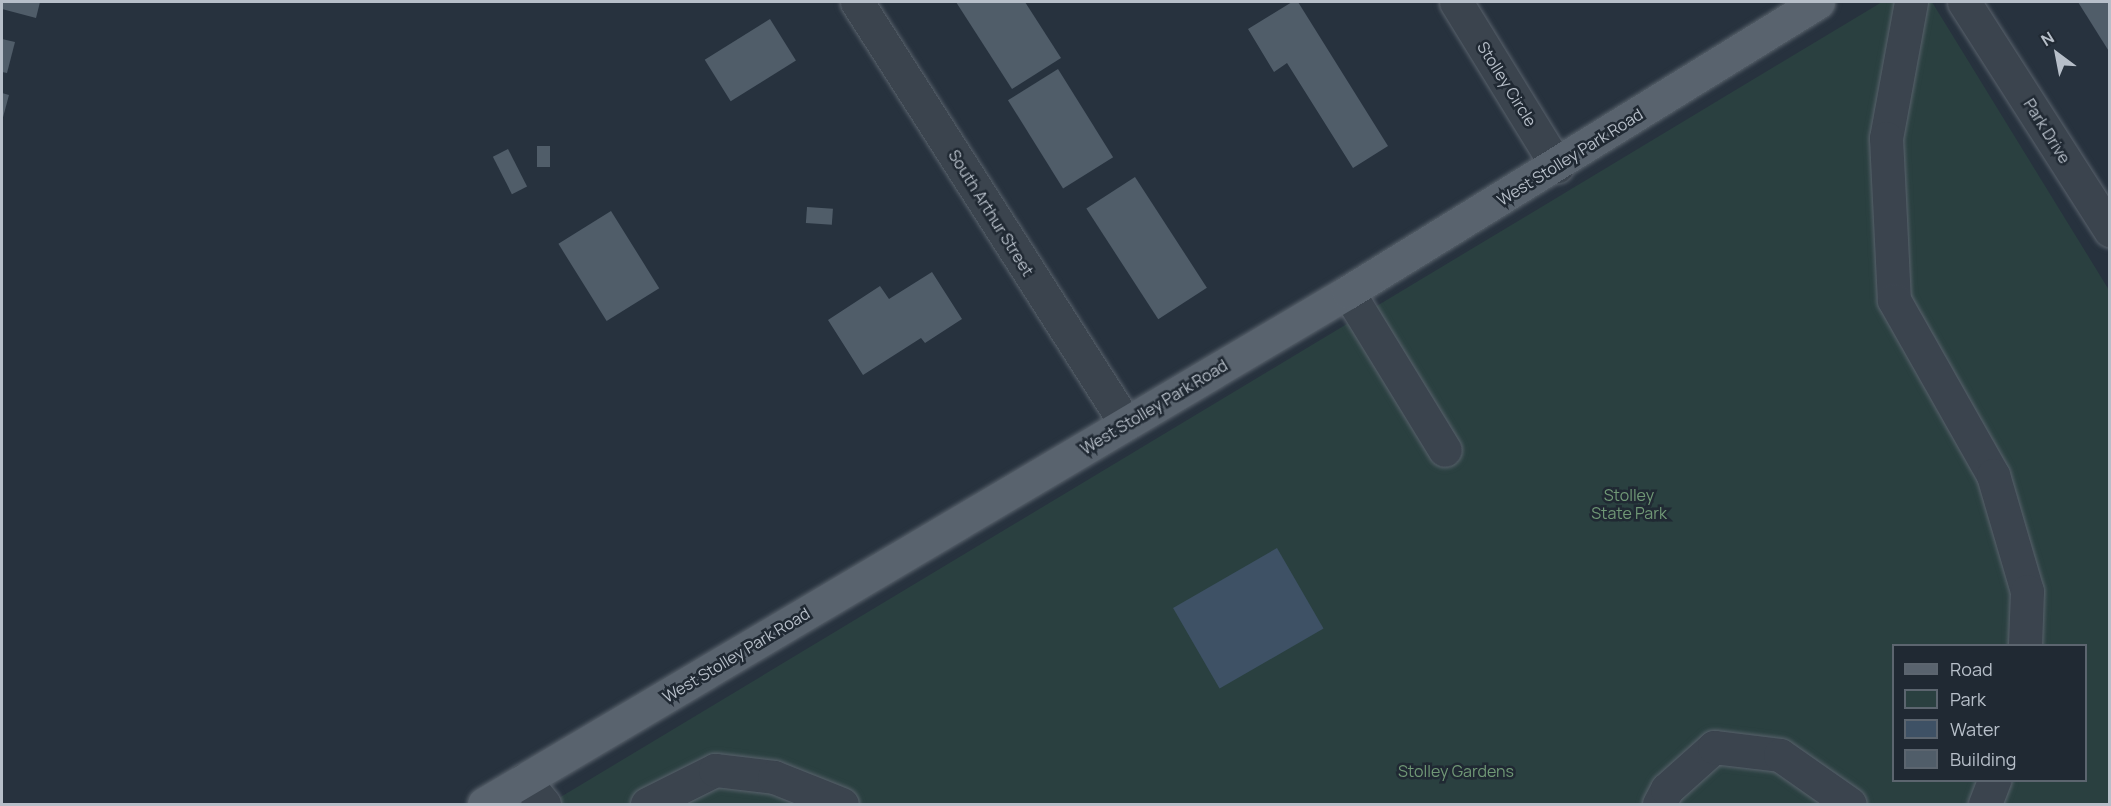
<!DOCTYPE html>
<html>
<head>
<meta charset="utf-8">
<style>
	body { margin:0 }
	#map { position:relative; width:2111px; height:806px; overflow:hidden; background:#27323e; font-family:Manrope,sans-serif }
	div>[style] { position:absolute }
	.green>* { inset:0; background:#2a4040 }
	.water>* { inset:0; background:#3e5165; transform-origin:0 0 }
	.building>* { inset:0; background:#505d69; transform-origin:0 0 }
	.roads { filter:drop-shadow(0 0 2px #59626c) drop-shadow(0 0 2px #59626c) }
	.minor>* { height:33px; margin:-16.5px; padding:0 16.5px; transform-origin:16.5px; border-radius:16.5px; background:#3b444e }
	.major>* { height:33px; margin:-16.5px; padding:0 16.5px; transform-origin:16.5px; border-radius:16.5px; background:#59636e }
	span { translate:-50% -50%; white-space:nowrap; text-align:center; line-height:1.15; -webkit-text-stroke:5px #202933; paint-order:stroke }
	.street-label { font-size:16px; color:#b7bfc9 }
	.park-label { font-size:16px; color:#709876 }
	.frame { position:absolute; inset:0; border:3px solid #b7bfc9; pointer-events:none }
	.legend { position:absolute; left:1892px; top:644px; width:195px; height:138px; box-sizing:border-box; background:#202933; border:2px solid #5c656f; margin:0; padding:8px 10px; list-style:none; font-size:18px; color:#b7bfc9 }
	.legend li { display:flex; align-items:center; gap:12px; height:30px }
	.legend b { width:30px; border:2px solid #5c656f }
	.north { position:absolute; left:2027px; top:24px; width:60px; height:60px; -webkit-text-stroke:4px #202933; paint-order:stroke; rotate:328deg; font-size:16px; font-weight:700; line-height:24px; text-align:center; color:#b7bfc9 }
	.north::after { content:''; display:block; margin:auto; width:21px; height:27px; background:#b7bfc9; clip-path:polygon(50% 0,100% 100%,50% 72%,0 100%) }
</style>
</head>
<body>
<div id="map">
	<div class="green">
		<i style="clip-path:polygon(evenodd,1882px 2px,1932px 2px,2109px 290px,2109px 804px,549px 804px,1882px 2px,1894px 646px,2086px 646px,2086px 780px,1894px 780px,1894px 646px)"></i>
	</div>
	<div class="water">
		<i style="left:1277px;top:548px;width:93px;height:120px;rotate:60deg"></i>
	</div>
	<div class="building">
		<i style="clip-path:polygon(2px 2px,40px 2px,36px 18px,2px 9px)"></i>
		<i style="clip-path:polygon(956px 2px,1025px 2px,1061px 58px,1012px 89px)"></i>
		<i style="clip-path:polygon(1292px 2px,1298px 2px,1388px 146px,1353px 168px,1287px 63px,1274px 72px,1248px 29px)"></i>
		<i style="clip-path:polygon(2078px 2px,2110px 2px,2110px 53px)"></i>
		<i style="left:770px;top:19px;width:49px;height:77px;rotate:58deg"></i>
		<i style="clip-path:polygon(2px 39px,15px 42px,7px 73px,2px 72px)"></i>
		<i style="left:1058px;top:69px;width:104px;height:59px;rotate:58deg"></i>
		<i style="clip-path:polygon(2px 93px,9px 95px,2px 121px)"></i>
		<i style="left:537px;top:146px;width:13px;height:21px"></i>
		<i style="left:508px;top:149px;width:42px;height:17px;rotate:63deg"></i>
		<i style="left:1135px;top:177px;width:132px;height:58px;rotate:57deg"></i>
		<i style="left:807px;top:207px;width:26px;height:16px;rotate:4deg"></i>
		<i style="left:611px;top:211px;width:91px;height:62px;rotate:58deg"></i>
		<i style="clip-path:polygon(932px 272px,962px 319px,925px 343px,921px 338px,863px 375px,828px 320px,880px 286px,889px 299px)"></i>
	</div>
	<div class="roads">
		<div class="minor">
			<i style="left:857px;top:2px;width:500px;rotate:57.48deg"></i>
			<i style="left:1456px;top:2px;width:193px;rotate:58.4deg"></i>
			<i style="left:1911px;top:2px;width:138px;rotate:100.4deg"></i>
			<i style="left:1886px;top:138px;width:162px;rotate:87.2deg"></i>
			<i style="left:1894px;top:300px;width:201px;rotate:60.5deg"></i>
			<i style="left:1993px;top:475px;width:121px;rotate:73.7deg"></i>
			<i style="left:2027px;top:591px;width:55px;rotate:92.1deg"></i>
			<i style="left:1964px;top:2px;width:271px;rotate:57.4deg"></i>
			<i style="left:1348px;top:292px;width:185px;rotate:58.5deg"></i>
			<i style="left:524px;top:780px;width:31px;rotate:50deg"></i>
			<i style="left:647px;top:804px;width:76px;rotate:-26.6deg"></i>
			<i style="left:715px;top:770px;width:59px;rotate:6.8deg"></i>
			<i style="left:774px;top:777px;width:73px;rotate:21.7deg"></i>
			<i style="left:1659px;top:804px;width:17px;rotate:-62deg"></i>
			<i style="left:1667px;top:789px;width:63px;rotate:-41.8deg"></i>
			<i style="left:1714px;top:747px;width:66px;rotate:6.9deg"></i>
			<i style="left:1780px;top:755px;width:85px;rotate:35deg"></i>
			<i style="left:1985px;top:804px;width:26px;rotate:-69deg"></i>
		</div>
		<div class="major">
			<i style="left:484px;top:804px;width:1004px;rotate:-30.65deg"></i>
			<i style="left:1348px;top:292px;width:552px;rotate:-31.68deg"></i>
		</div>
	</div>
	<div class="street-label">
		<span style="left:1507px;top:84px;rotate:58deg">Stolley Circle</span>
		<span style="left:2047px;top:131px;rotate:58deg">Park Drive</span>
		<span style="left:1570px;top:157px;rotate:-32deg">West Stolley Park Road</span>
		<span style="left:991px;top:213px;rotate:58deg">South Arthur Street</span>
		<span style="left:1154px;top:407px;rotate:-31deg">West Stolley Park Road</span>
		<span style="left:736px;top:655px;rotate:-31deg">West Stolley Park Road</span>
	</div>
	<div class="park-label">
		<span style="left:1629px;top:504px">Stolley<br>State Park</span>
		<span style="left:1456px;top:771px">Stolley Gardens</span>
	</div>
	<div class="frame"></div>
	<ul class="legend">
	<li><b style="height:8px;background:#59636e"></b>Road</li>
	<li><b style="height:16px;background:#2a4040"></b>Park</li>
	<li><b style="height:16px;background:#3e5165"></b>Water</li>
	<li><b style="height:16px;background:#505d69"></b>Building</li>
	</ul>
	<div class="north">N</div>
</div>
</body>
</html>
